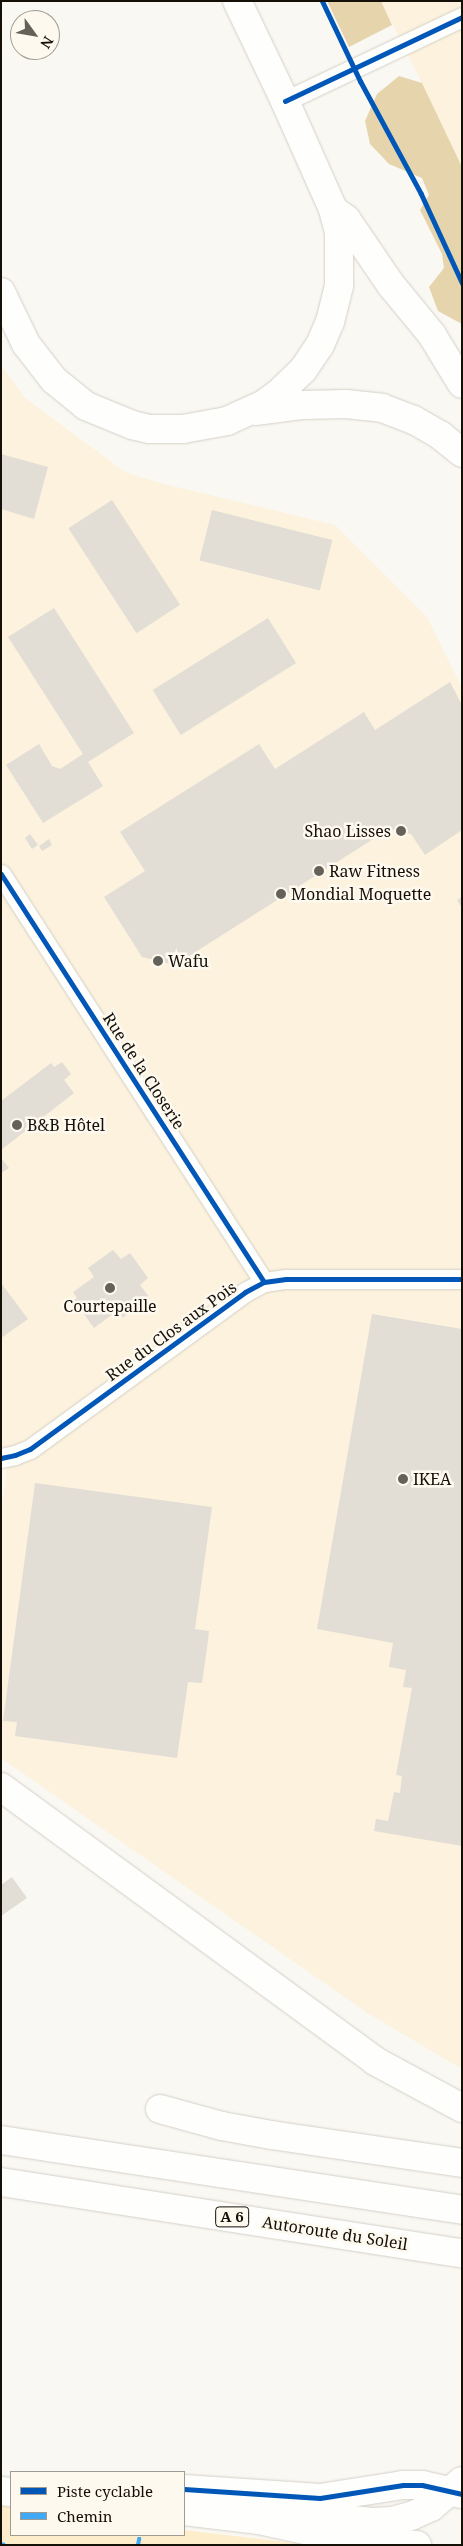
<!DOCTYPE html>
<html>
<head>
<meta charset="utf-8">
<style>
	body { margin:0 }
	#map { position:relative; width:463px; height:2546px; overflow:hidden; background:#faf8f2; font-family:"Noto Serif",serif }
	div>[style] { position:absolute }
	.built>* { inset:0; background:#fcf2dd }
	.green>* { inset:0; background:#fdedca }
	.forest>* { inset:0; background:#e6d4ad }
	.building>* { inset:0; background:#e2ded6; transform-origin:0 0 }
	.roads { filter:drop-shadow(0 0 1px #d3d0c8) drop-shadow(0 0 1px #d3d0c8) }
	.street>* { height:19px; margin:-9.5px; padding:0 9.5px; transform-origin:9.5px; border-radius:9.5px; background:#fefefd }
	.secondary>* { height:28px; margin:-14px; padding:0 14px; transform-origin:14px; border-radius:14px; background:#fefefd }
	.highway>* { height:28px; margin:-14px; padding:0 14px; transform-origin:14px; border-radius:14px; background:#fefefd }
	.quiet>* { height:4px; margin-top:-2px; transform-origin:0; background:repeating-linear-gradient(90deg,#3fa9f5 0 8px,transparent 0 12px) }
	.cycleway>* { height:5px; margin:-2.5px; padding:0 2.5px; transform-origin:2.5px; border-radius:2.5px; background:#0057b8 }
	.dots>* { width:14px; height:14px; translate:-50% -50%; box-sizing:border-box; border:2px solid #fef9ef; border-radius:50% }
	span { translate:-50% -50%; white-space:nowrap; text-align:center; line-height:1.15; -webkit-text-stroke:5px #fef9ef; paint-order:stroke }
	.shield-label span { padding:1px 4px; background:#fef9ef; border:1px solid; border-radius:4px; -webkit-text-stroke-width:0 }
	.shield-label { font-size:15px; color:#140f07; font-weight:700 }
	.poi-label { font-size:16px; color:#140f07 }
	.right { translate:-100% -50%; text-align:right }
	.left { translate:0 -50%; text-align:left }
	.street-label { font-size:16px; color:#140f07 }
	.frame { position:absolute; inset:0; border:2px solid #140f07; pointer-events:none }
	.legend { position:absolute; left:10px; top:2471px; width:175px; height:65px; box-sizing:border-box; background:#fef9ef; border:1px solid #a09b92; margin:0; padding:6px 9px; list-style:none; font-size:15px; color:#140f07 }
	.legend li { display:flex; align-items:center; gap:10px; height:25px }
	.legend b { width:25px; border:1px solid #a09b92 }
	.north { position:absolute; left:10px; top:10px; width:50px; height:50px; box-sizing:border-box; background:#fef9ef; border:1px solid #a09b92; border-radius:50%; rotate:122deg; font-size:14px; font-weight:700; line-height:20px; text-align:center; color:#140f07 }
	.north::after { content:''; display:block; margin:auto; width:18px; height:22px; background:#646159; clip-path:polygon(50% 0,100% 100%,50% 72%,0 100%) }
</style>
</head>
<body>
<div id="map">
	<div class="built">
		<i style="clip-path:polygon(381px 1px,462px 1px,462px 167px,422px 83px)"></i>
		<i style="clip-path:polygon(1px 365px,25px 398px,125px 472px,160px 483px,335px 525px,427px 617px,462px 688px,462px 2069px,366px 2012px,1px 1758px,1px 1516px,8px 1460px,1px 1456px)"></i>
	</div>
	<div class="green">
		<i style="clip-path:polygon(1px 2503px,11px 2505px,11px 2535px,184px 2535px,184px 2530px,310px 2545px,1px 2545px)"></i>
	</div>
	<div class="forest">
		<i style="clip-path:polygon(327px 1px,381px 1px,392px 25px,349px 47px)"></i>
		<i style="clip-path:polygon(399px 76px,422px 83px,462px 167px,462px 324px,438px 311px,429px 287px,444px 268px,442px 254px,420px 210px,429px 195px,422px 178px,389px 164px,370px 144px,365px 121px,377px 94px)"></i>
	</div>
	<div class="building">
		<i style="clip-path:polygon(1px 454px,48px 467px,34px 519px,1px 509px)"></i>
		<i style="left:112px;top:500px;width:125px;height:52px;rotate:57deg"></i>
		<i style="left:212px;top:510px;width:124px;height:52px;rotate:14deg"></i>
		<i style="clip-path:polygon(54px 608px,134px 733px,88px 762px,103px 786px,43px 823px,6px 765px,39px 744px,52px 766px,60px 769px,83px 754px,8px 637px)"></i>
		<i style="left:268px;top:618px;width:53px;height:136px;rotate:58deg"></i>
		<i style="clip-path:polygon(450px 682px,462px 705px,462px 830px,425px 855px,411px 834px,389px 829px,175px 965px,142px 957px,104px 897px,145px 871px,120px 832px,259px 744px,275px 769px,364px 712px,375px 730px)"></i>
		<i style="clip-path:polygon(30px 834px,38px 845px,32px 849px,25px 838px)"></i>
		<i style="clip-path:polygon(49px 839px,52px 845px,42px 851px,39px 846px)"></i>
		<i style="clip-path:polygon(462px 897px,462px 908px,457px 900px)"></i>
		<i style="clip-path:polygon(62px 1062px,71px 1074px,64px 1080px,74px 1093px,1px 1150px,1px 1101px,51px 1063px,54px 1067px)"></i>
		<i style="clip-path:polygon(1px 1158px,9px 1168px,1px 1173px)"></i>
		<i style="clip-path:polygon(113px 1250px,121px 1259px,130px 1253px,148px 1278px,140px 1285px,150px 1298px,122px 1318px,117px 1311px,94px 1328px,74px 1300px,77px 1298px,73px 1292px,94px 1277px,88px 1268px)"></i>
		<i style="clip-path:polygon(1px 1283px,28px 1319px,1px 1338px)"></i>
		<i style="clip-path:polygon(372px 1314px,462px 1329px,462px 1846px,374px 1831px,376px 1819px,388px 1821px,394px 1792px,400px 1793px,402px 1776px,396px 1775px,412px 1688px,403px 1687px,406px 1670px,389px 1667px,393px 1643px,317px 1629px)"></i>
		<i style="clip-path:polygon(35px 1483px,212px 1507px,195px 1629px,209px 1631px,208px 1641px,202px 1683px,188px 1682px,177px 1758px,15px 1736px,17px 1722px,3px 1721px)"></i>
		<i style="clip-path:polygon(12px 1877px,27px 1898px,1px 1916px,1px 1885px)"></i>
	</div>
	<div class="roads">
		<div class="street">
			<i style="left:285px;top:101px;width:196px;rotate:-25.4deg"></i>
			<i style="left:1px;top:874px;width:485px;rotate:57.2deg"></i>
			<i style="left:1px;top:1458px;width:14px;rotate:-12deg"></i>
			<i style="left:15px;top:1455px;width:16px;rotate:-22deg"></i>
			<i style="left:30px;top:1449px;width:266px;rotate:-36.1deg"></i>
			<i style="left:245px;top:1292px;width:21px;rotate:-28deg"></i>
			<i style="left:264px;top:1282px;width:22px;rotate:-8deg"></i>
			<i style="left:286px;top:1279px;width:176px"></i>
		</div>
		<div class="secondary">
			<i style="left:335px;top:211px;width:14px;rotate:36deg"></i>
			<i style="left:346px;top:219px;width:80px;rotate:55.7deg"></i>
			<i style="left:391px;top:285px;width:65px;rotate:50.6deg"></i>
			<i style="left:432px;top:335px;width:57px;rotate:58.5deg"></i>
			<i style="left:1px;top:292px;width:58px;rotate:64.3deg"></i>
			<i style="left:26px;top:344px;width:46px;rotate:52.1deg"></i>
			<i style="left:54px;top:380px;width:41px;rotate:39.1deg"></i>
			<i style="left:86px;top:406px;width:50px;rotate:22.4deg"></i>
			<i style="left:132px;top:425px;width:18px;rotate:13deg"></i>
			<i style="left:150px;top:429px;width:33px"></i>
			<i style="left:183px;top:429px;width:45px;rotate:-10.3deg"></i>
			<i style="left:227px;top:421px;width:41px;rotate:-24.7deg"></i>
			<i style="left:264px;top:404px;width:19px;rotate:-36deg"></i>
			<i style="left:279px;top:393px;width:33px;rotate:-44deg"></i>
			<i style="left:303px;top:370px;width:30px;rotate:-56deg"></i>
			<i style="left:320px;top:345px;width:25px;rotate:-67deg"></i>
			<i style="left:330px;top:322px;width:38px;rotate:-76deg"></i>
			<i style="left:339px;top:285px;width:53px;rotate:-90deg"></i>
			<i style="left:339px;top:232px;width:24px;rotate:-105deg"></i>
			<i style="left:333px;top:209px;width:118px;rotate:-114deg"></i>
			<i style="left:285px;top:101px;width:111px;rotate:-115.6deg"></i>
			<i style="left:255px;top:411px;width:47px;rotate:-7.3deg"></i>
			<i style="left:302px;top:405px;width:44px;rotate:-1.3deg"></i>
			<i style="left:346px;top:404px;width:36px;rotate:6deg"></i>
			<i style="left:382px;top:408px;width:34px;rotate:21deg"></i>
			<i style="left:414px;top:420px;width:30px;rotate:30deg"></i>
			<i style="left:440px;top:435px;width:28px;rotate:39deg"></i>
			<i style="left:1px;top:1787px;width:464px;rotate:36.2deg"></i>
			<i style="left:375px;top:2061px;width:99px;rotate:28.4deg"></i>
			<i style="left:184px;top:2489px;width:136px;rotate:3.8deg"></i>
			<i style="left:320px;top:2498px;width:84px;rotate:-8.9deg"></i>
			<i style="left:403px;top:2485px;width:19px"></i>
			<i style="left:422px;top:2485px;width:41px;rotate:12.7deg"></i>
			<i style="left:1px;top:2491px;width:10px;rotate:6deg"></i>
			<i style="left:184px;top:2511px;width:76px;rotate:6.8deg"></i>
			<i style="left:259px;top:2520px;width:52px;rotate:12.2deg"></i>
			<i style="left:310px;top:2531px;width:108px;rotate:7.5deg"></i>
		</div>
		<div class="highway">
			<i style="left:160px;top:2109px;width:64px;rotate:15.3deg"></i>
			<i style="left:222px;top:2126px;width:50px;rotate:10.4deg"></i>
			<i style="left:271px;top:2135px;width:193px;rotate:8.3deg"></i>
			<i style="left:1px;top:2140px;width:466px;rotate:8.6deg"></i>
			<i style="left:1px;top:2182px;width:466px;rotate:8.8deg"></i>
			<i style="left:259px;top:2520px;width:48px;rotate:-5.9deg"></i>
			<i style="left:307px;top:2515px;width:65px;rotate:6.1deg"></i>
			<i style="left:372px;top:2522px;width:20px;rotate:-3deg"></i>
			<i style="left:392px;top:2521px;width:20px;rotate:-15deg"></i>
			<i style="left:411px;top:2516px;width:22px;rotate:-24deg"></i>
			<i style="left:431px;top:2507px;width:40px;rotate:-40deg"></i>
		</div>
	</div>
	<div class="quiet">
		<i style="left:1px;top:2544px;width:4px;rotate:14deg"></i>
		<i style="left:138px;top:2545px;width:10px;rotate:-79deg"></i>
	</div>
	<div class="cycleway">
		<i style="left:322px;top:1px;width:89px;rotate:64.6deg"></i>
		<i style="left:360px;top:81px;width:128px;rotate:61.6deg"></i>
		<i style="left:421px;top:194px;width:98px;rotate:65.3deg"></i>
		<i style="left:285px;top:101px;width:196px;rotate:-25.4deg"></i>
		<i style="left:1px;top:874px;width:485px;rotate:57.2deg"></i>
		<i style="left:1px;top:1458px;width:14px;rotate:-12deg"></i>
		<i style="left:15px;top:1455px;width:16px;rotate:-22deg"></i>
		<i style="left:30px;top:1449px;width:266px;rotate:-36.1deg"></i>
		<i style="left:245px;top:1292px;width:21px;rotate:-28deg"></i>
		<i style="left:264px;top:1282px;width:22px;rotate:-8deg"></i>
		<i style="left:286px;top:1279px;width:176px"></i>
		<i style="left:184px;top:2489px;width:136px;rotate:3.8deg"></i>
		<i style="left:320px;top:2498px;width:84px;rotate:-8.9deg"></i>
		<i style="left:403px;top:2485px;width:19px"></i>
		<i style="left:422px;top:2485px;width:41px;rotate:12.7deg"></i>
	</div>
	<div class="dots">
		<i style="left:401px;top:831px;background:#646159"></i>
		<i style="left:319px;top:871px;background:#646159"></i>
		<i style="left:281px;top:894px;background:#646159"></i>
		<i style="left:158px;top:961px;background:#646159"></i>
		<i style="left:17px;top:1125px;background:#646159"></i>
		<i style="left:110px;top:1288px;background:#646159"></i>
		<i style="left:403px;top:1479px;background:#646159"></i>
	</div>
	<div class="shield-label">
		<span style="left:232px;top:2217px">A 6</span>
	</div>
	<div class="poi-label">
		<span class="right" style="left:391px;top:831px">Shao Lisses</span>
		<span class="left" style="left:329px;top:871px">Raw Fitness</span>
		<span class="left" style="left:291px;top:894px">Mondial Moquette</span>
		<span class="left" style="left:168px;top:961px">Wafu</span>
		<span class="left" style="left:27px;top:1125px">B&amp;B Hôtel</span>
		<span style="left:110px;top:1306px">Courtepaille</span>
		<span class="left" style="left:413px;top:1479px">IKEA</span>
	</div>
	<div class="street-label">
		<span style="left:144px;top:1071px;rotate:57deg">Rue de la Closerie</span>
		<span style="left:171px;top:1331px;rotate:-36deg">Rue du Clos aux Pois</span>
		<span style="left:335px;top:2233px;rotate:9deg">Autoroute du Soleil</span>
	</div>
	<div class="frame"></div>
	<ul class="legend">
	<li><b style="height:6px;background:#0057b8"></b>Piste cyclable</li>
	<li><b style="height:6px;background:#3fa9f5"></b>Chemin</li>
	</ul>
	<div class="north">N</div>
</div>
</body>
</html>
